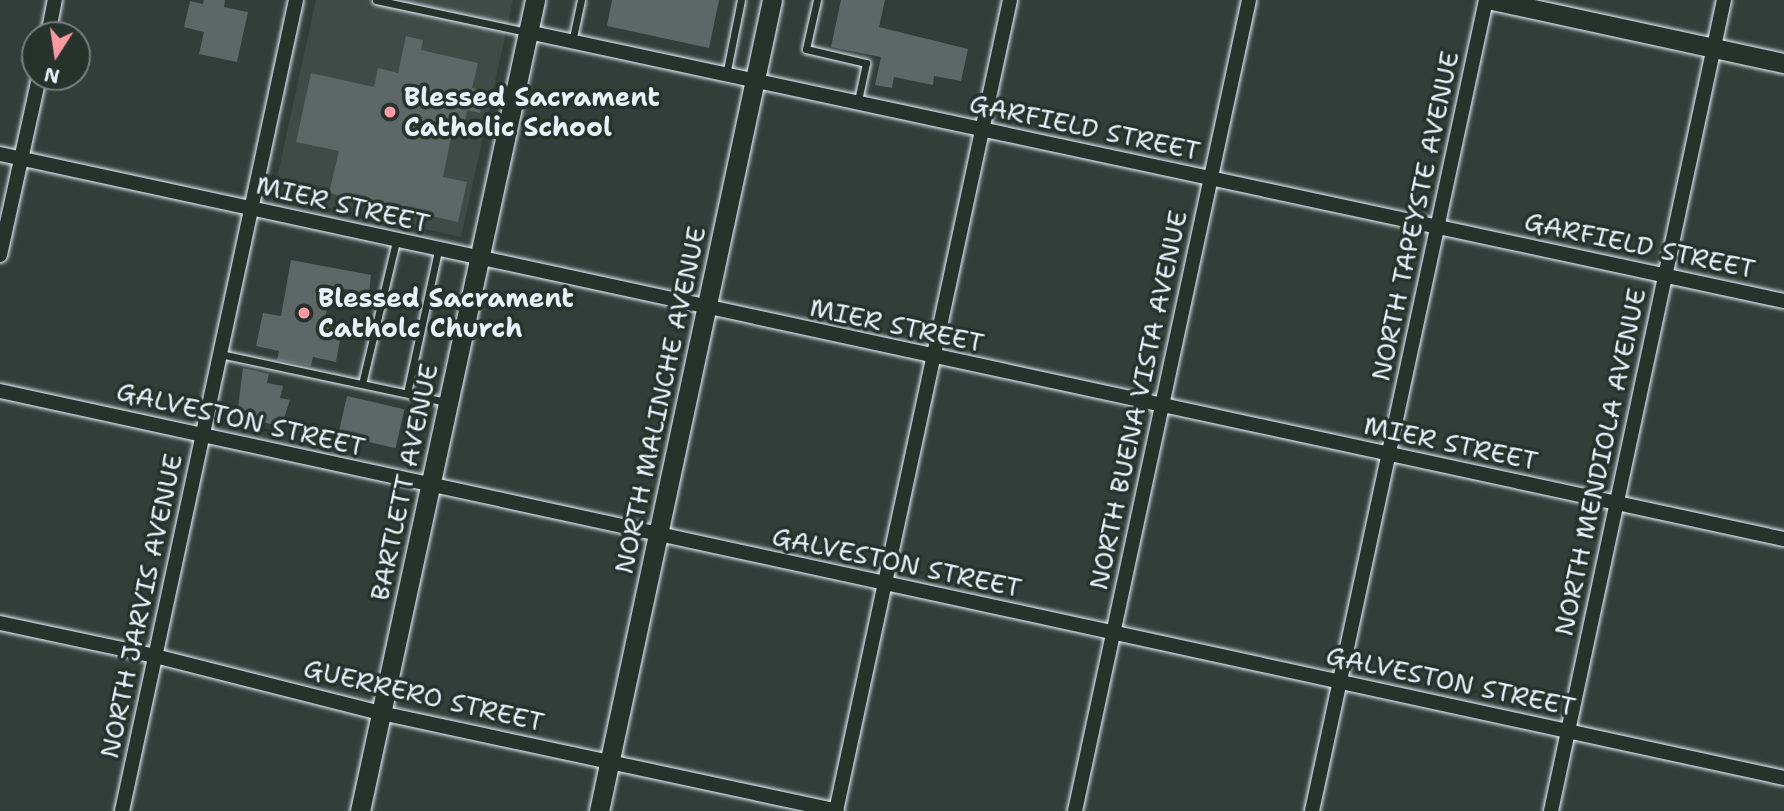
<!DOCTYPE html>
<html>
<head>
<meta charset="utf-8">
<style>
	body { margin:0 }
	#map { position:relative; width:1784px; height:811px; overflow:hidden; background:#323e39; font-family:"Shantell Sans",sans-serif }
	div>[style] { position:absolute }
	.built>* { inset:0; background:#3f4b46 }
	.building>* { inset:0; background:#5c6865; transform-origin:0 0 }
	.roads { filter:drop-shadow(0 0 2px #e8f1f8) drop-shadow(0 0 2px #e8f1f8) }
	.lane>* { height:7px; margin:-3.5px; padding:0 3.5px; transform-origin:3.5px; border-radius:3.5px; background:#26332d }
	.street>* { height:14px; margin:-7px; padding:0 7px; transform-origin:7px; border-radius:7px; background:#26332d }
	.secondary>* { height:19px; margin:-9.5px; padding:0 9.5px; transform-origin:9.5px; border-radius:9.5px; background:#26332d }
	.dots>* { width:19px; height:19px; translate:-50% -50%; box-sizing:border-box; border:4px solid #26332d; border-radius:50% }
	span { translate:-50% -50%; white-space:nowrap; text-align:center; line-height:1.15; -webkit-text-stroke:7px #26332d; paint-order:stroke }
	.poi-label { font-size:26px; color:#e8f1f8; font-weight:700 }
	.left { translate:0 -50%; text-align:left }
	.street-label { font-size:26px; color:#e8f1f8 }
	.north { position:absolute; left:21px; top:21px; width:70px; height:70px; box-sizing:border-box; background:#26332d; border:2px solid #747f7e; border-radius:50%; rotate:192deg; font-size:19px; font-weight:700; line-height:28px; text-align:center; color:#e8f1f8 }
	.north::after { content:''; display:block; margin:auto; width:24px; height:32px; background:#ff9aa2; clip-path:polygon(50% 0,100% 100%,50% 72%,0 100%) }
</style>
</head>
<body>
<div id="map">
	<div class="built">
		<i style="clip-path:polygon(316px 0,513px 0,461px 237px,273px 196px)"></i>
	</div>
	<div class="building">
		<i style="clip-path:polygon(204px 0,225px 0,224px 7px,248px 12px,237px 62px,199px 54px,204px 32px,184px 27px,190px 1px,203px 4px)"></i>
		<i style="clip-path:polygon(612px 0,719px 0,709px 48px,607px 26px)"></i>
		<i style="clip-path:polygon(841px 0,885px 0,879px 27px,968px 49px,961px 81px,934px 76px,933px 85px,894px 77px,892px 88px,875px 85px,881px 57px,831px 47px)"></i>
		<i style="clip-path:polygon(406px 36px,423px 40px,421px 50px,478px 63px,472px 88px,484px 91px,480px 113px,467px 110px,462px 135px,452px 133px,443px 177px,467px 182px,458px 222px,329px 193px,339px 151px,296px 142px,311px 73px,374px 87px,378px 68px,398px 73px)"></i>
		<i style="clip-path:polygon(291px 260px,371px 275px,369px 294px,331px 286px,324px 325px,342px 329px,336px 362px,313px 357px,311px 366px,277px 360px,279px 351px,256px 346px,263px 313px,281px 316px)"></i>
		<i style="clip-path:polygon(243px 368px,269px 374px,267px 383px,283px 386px,280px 398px,290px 400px,281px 427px,237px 415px)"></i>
		<i style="left:347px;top:396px;width:59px;height:40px;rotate:13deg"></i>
	</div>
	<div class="roads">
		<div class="lane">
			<i style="left:376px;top:0;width:154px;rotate:12deg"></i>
			<i style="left:817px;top:0;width:50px;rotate:102.7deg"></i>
			<i style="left:806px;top:49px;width:62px;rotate:13.1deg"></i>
			<i style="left:866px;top:63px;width:40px;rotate:102deg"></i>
			<i style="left:572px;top:42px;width:43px;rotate:-77.9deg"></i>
			<i style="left:726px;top:75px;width:76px;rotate:-78.7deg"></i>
			<i style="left:220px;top:354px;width:230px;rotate:12deg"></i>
			<i style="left:362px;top:384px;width:147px;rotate:-76.6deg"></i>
			<i style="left:407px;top:393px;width:145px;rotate:-77.7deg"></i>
		</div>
		<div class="street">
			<i style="left:528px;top:32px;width:1284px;rotate:12.09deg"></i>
			<i style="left:48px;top:35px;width:36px;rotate:-79deg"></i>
			<i style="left:0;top:154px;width:1825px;rotate:12.18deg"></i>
			<i style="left:0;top:255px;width:182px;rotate:-77.6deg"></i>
			<i style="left:0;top:391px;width:1825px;rotate:12.24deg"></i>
			<i style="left:0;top:623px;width:158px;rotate:12deg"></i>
			<i style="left:155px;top:656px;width:233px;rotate:14.2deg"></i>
			<i style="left:381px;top:713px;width:466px;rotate:12.1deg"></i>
			<i style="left:122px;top:811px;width:829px;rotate:-77.89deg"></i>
			<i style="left:836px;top:811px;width:829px;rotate:-77.89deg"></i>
			<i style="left:1075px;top:811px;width:829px;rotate:-77.89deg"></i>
			<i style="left:1312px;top:811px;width:829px;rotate:-77.89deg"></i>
			<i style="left:1551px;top:811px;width:829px;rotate:-77.96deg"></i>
		</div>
		<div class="secondary">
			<i style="left:1492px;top:0;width:299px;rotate:12.2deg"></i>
			<i style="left:360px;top:811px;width:830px;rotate:-77.82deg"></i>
			<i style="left:599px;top:811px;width:829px;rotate:-77.96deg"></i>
		</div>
	</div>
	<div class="dots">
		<i style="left:390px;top:112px;background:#ff9aa2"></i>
		<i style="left:304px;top:313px;background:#ff9aa2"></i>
	</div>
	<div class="poi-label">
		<span class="left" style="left:404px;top:112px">Blessed Sacrament<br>Catholic School</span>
		<span class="left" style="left:318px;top:313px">Blessed Sacrament<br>Catholc Church</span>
	</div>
	<div class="street-label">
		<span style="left:1085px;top:127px;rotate:12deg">GARFIELD STREET</span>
		<span style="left:343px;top:204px;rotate:13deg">MIER STREET</span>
		<span style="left:1415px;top:216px;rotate:-78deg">NORTH TAPEYSTE AVENUE</span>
		<span style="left:1640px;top:245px;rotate:12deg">GARFIELD STREET</span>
		<span style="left:897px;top:325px;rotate:12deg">MIER STREET</span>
		<span style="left:660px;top:400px;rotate:-78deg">NORTH MALINCHE AVENUE</span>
		<span style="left:1138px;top:400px;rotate:-78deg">NORTH BUENA VISTA AVENUE</span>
		<span style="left:241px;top:419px;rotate:13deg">GALVESTON STREET</span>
		<span style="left:1451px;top:443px;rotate:12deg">MIER STREET</span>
		<span style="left:1600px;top:462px;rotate:-78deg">NORTH MENDIOLA AVENUE</span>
		<span style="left:404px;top:482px;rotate:-78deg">BARTLETT AVENUE</span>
		<span style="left:897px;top:562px;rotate:12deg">GALVESTON STREET</span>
		<span style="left:141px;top:606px;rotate:-78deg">NORTH JARVIS AVENUE</span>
		<span style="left:1451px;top:681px;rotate:12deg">GALVESTON STREET</span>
		<span style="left:424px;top:695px;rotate:13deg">GUERRERO STREET</span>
	</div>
	<div class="north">N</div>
</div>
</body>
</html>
